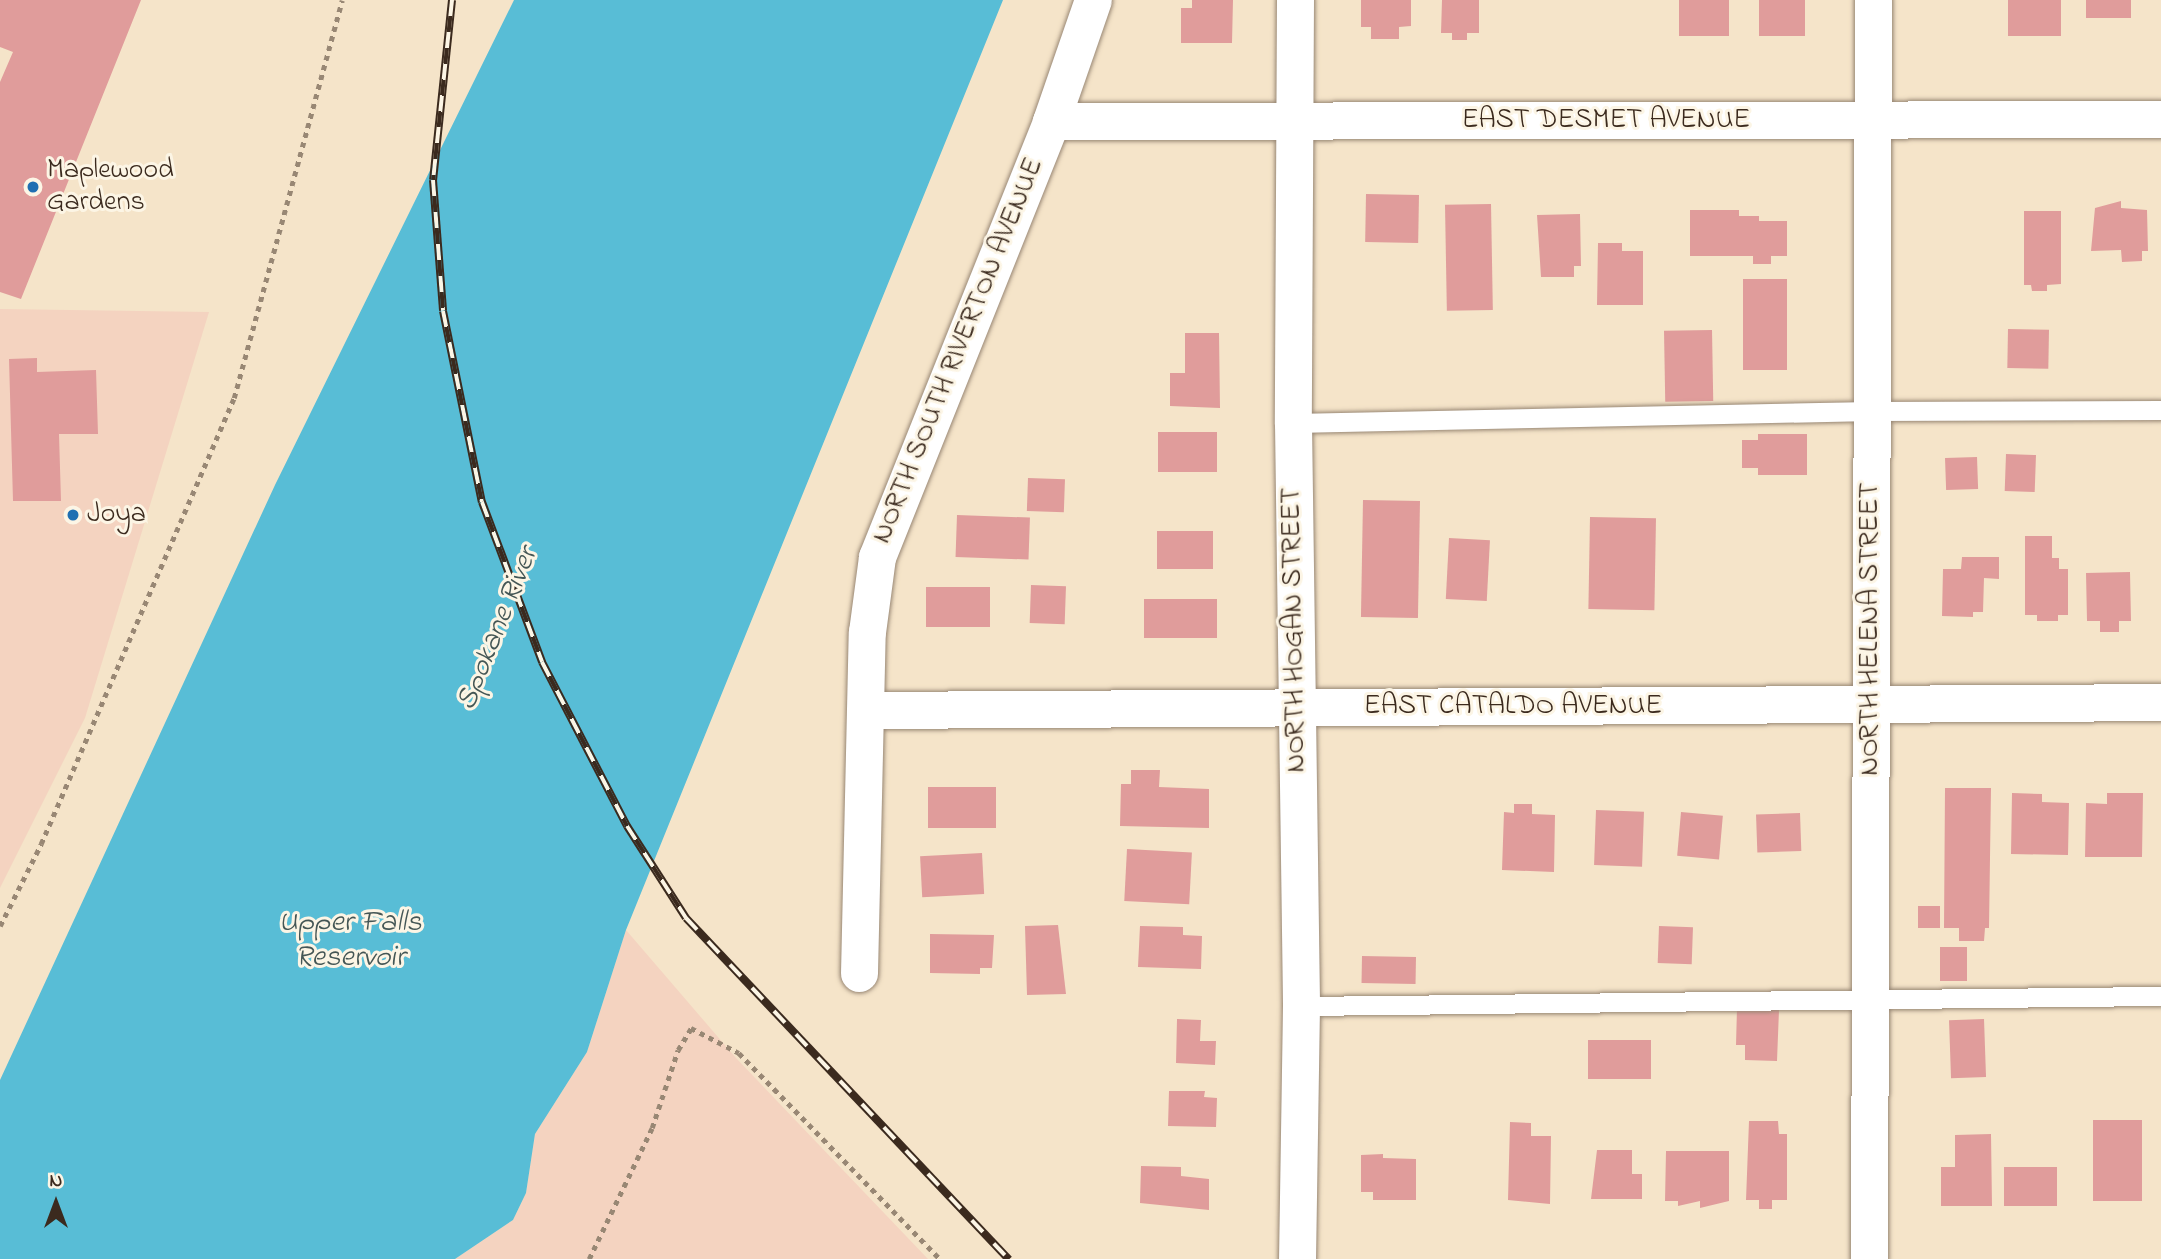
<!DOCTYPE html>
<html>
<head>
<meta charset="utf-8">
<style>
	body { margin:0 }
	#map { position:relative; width:2161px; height:1259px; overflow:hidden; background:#f5e4c9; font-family:"Indie Flower",sans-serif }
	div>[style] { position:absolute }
	.built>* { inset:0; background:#f4d3c0 }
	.water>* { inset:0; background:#58bdd6 }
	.building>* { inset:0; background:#e09c9b; transform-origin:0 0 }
	.path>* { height:4.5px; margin-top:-2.25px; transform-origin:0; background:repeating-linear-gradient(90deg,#988774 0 5px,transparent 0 10px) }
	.roads { filter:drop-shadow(0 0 2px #988774) drop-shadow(0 0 2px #988774) }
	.service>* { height:19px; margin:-9.5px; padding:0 9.5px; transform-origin:9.5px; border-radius:9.5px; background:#fff }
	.minor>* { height:37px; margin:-18.5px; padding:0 18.5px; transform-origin:18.5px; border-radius:18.5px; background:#fff }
	.rail>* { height:8px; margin-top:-4px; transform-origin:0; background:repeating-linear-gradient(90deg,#fcf5e5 0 16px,#3b2a1e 0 32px); box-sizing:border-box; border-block:2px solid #3b2a1e }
	.dots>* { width:19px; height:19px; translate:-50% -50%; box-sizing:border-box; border:4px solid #fcf5e5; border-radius:50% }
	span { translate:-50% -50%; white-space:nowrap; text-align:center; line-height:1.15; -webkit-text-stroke:6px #fcf5e5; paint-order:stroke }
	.street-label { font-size:28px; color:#3b2a1e }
	.poi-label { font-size:28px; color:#3b2a1e }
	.left { translate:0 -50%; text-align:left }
	.water-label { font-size:30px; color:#445655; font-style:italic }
	.north { position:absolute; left:21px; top:1168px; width:70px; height:70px; -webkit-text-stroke:5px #fcf5e5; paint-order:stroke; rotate:0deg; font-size:19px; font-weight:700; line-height:28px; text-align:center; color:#3b2a1e }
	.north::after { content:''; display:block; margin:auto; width:24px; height:32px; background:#3b2a1e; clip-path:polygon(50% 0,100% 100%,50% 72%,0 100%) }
</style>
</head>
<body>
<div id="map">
	<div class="built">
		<i style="clip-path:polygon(0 309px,209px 312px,85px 718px,0 888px)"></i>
		<i style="clip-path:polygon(626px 930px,736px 1058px,928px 1259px,455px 1259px,513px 1220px,526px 1193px,535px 1134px,587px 1052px)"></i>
	</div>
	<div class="water">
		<i style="clip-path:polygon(514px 0,1003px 0,626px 930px,587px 1052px,535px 1134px,526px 1193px,513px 1220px,455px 1259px,0 1259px,0 1080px,275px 485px)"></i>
	</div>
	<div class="building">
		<i style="clip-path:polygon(0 0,141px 0,21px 299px,0 292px,0 82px,13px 52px,0 47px)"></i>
		<i style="clip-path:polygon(1192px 0,1233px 0,1232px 43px,1181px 43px,1181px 8px,1192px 8px)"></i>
		<i style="clip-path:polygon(1361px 0,1411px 0,1411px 26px,1399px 27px,1399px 39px,1371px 39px,1371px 27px,1361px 27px)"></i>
		<i style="clip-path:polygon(1442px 0,1479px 0,1479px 33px,1467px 33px,1467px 40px,1452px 40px,1452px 33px,1441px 33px)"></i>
		<i style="left:1679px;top:0;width:50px;height:36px"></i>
		<i style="left:1759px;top:0;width:46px;height:36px"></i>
		<i style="left:2008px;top:0;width:53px;height:36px"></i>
		<i style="left:2086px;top:0;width:45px;height:18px"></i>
		<i style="left:1366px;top:194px;width:53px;height:48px;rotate:1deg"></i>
		<i style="clip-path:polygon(2121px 201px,2121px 208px,2147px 210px,2148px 251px,2142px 251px,2142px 261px,2122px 262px,2121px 250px,2091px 251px,2095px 208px)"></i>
		<i style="left:1491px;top:204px;width:106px;height:46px;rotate:89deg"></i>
		<i style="clip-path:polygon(1690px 210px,1739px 210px,1739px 216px,1759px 216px,1759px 221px,1787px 221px,1787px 256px,1771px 256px,1771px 264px,1753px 264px,1753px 256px,1690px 256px)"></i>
		<i style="clip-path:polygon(2024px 211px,2061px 211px,2061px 284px,2047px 285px,2047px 291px,2032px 291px,2031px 285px,2024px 285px)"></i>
		<i style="clip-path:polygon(1580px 214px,1581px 266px,1574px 266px,1574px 277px,1541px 277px,1537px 215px)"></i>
		<i style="clip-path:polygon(1598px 243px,1622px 243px,1622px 251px,1643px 251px,1643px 305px,1597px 305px)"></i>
		<i style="left:1743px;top:279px;width:44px;height:91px"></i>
		<i style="left:2008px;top:329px;width:41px;height:39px;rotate:1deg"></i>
		<i style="left:1712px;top:330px;width:71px;height:48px;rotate:89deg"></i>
		<i style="clip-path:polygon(1185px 333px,1219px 333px,1220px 408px,1170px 406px,1170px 373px,1185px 373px)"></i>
		<i style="clip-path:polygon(37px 358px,37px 372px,96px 370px,98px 434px,59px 434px,61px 501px,13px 501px,9px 359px)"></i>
		<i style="left:1158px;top:432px;width:59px;height:40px"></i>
		<i style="clip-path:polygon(1758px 434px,1807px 434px,1807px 475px,1758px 475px,1758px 468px,1742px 468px,1742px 440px,1758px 440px)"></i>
		<i style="left:2006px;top:454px;width:30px;height:37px;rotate:2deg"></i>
		<i style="left:1977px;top:457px;width:32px;height:32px;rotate:88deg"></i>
		<i style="left:1028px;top:478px;width:37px;height:33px;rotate:2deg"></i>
		<i style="left:1363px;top:500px;width:57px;height:117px;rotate:1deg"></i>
		<i style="left:957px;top:515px;width:73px;height:42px;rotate:2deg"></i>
		<i style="left:1590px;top:517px;width:66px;height:92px;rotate:1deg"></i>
		<i style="left:1157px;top:531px;width:56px;height:38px"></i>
		<i style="clip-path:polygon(2025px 536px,2052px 536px,2052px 558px,2059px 558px,2059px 569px,2068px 569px,2068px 615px,2058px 615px,2058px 621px,2037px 621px,2037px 615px,2025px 615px)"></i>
		<i style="left:1449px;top:538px;width:41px;height:61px;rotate:3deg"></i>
		<i style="clip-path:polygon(1962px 557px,1999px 557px,1999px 579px,1984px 578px,1983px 612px,1973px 612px,1973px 617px,1942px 616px,1943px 569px,1961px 569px)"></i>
		<i style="clip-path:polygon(2130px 572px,2131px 621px,2119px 621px,2119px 632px,2100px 632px,2100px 621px,2087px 621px,2086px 573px)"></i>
		<i style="left:1031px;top:585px;width:35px;height:38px;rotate:2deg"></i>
		<i style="left:990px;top:587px;width:40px;height:64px;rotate:90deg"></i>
		<i style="left:1144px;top:599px;width:73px;height:39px"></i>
		<i style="clip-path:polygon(1131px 770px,1160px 770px,1159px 787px,1209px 789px,1209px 828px,1120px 826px,1121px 784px,1131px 784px)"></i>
		<i style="left:928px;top:787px;width:68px;height:41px"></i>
		<i style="clip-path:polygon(1945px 788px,1991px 788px,1989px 928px,1985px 928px,1984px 941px,1959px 941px,1959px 928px,1944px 928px)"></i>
		<i style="clip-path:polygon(2012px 793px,2042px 794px,2042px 802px,2069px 803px,2068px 855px,2011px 854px)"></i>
		<i style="clip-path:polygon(2107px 793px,2143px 793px,2142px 857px,2085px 857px,2086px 803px,2107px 804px)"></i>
		<i style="clip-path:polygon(1514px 804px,1532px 804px,1532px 814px,1555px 815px,1554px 872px,1502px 870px,1504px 812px,1514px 813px)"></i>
		<i style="left:1596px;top:810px;width:48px;height:55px;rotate:2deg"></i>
		<i style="left:1681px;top:812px;width:42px;height:44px;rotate:5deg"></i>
		<i style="left:1800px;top:813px;width:38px;height:44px;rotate:88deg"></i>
		<i style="left:1127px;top:849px;width:65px;height:52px;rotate:3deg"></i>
		<i style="left:982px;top:853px;width:41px;height:62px;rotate:87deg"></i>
		<i style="left:1918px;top:906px;width:22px;height:22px"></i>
		<i style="clip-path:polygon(1058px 925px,1066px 994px,1027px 995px,1025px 926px)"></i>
		<i style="clip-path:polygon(1140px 926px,1183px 927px,1183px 935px,1202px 936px,1201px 969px,1138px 967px)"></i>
		<i style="left:1659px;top:926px;width:34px;height:37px;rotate:2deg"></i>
		<i style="clip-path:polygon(930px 934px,994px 935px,992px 968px,980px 968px,980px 974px,930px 973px)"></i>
		<i style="left:1940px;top:947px;width:27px;height:34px"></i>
		<i style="left:1362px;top:956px;width:54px;height:27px;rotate:1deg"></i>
		<i style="clip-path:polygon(1737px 1008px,1779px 1010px,1777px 1061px,1745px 1060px,1745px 1045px,1736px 1045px)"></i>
		<i style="clip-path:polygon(1177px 1019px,1201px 1020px,1200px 1041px,1216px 1041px,1215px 1065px,1176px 1063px)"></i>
		<i style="left:1984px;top:1019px;width:58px;height:35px;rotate:88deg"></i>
		<i style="left:1651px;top:1040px;width:39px;height:63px;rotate:90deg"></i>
		<i style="clip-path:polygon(1169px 1091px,1205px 1091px,1204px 1097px,1217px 1098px,1216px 1127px,1168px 1126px)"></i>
		<i style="left:2093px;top:1120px;width:49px;height:81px"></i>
		<i style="clip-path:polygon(1749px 1121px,1778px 1121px,1779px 1134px,1787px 1134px,1787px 1200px,1772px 1200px,1772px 1209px,1759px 1209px,1759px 1200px,1746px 1200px)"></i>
		<i style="clip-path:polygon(1510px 1122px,1531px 1123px,1531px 1136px,1551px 1136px,1550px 1204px,1508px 1200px)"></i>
		<i style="clip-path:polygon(1991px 1134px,1992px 1206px,1941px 1206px,1941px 1167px,1955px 1167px,1955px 1135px)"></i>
		<i style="clip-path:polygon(1597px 1150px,1632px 1150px,1632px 1174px,1642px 1174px,1642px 1199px,1591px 1199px)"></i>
		<i style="clip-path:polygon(1666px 1151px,1729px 1151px,1729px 1201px,1700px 1208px,1700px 1201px,1678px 1206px,1678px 1201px,1665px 1201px)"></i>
		<i style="clip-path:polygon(1383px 1154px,1383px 1158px,1416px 1159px,1416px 1200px,1373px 1200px,1373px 1192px,1361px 1192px,1361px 1155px)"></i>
		<i style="clip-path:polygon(1141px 1166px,1181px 1167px,1181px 1176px,1209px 1179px,1209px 1210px,1140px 1203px)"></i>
		<i style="left:2004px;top:1167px;width:53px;height:39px"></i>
	</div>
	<div class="path">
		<i style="left:0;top:926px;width:92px;rotate:-63.4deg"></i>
		<i style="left:41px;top:844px;width:486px;rotate:-66.6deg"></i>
		<i style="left:234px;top:398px;width:412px;rotate:-74.8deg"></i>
		<i style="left:589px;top:1259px;width:145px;rotate:-64.3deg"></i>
		<i style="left:652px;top:1128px;width:82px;rotate:-71.6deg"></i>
		<i style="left:678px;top:1050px;width:26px;rotate:-59deg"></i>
		<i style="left:691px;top:1028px;width:54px;rotate:27.5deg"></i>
		<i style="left:739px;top:1053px;width:288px;rotate:45.7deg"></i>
	</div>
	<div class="roads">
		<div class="service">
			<i style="left:1293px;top:423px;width:579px;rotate:-1.19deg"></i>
			<i style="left:1872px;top:411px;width:289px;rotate:-0.2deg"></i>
			<i style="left:1301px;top:1006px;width:860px;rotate:-0.67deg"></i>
		</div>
		<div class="minor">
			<i style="left:1295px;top:0;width:423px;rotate:90.3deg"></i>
			<i style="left:1293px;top:423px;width:583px;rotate:89.21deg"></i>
			<i style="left:1301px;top:1006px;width:253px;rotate:90.9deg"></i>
			<i style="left:1051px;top:121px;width:1110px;rotate:-0.1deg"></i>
			<i style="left:866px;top:710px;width:1295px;rotate:-0.35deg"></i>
			<i style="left:859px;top:973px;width:341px;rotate:-88.7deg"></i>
			<i style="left:867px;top:632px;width:76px;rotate:-82.4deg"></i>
			<i style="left:877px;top:557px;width:469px;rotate:-68.2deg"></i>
			<i style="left:1051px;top:121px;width:128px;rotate:-70.9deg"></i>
			<i style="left:1869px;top:1259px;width:1259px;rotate:-89.82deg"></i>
		</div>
	</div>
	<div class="rail">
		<i style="left:452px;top:0;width:181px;rotate:96deg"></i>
		<i style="left:433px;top:180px;width:131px;rotate:85.6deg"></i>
		<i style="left:443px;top:311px;width:195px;rotate:78.5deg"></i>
		<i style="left:482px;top:502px;width:171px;rotate:69.4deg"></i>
		<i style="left:542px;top:662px;width:185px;rotate:62.6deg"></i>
		<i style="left:627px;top:826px;width:109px;rotate:57.3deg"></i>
		<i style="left:686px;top:918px;width:470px;rotate:46.6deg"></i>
	</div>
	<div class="dots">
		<i style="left:33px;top:187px;background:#1f6fb2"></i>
		<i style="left:73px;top:515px;background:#1f6fb2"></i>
	</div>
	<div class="street-label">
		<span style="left:1606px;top:121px">EAST DESMET AVENUE</span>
		<span style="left:959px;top:351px;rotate:-68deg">NORTH SOUTH RIVERTON AVENUE</span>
		<span style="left:1871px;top:629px;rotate:-90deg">NORTH HELENA STREET</span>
		<span style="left:1295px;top:630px;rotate:-91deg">NORTH HOGAN STREET</span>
		<span style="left:1513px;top:707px">EAST CATALDO AVENUE</span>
	</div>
	<div class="poi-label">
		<span class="left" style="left:47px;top:187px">Maplewood<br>Gardens</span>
		<span class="left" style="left:87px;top:515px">Joya</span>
	</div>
	<div class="water-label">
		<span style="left:498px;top:629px;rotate:-68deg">Spokane River</span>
		<span style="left:350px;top:940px">Upper Falls<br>Reservoir</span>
	</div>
	<div class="north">N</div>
</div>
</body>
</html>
